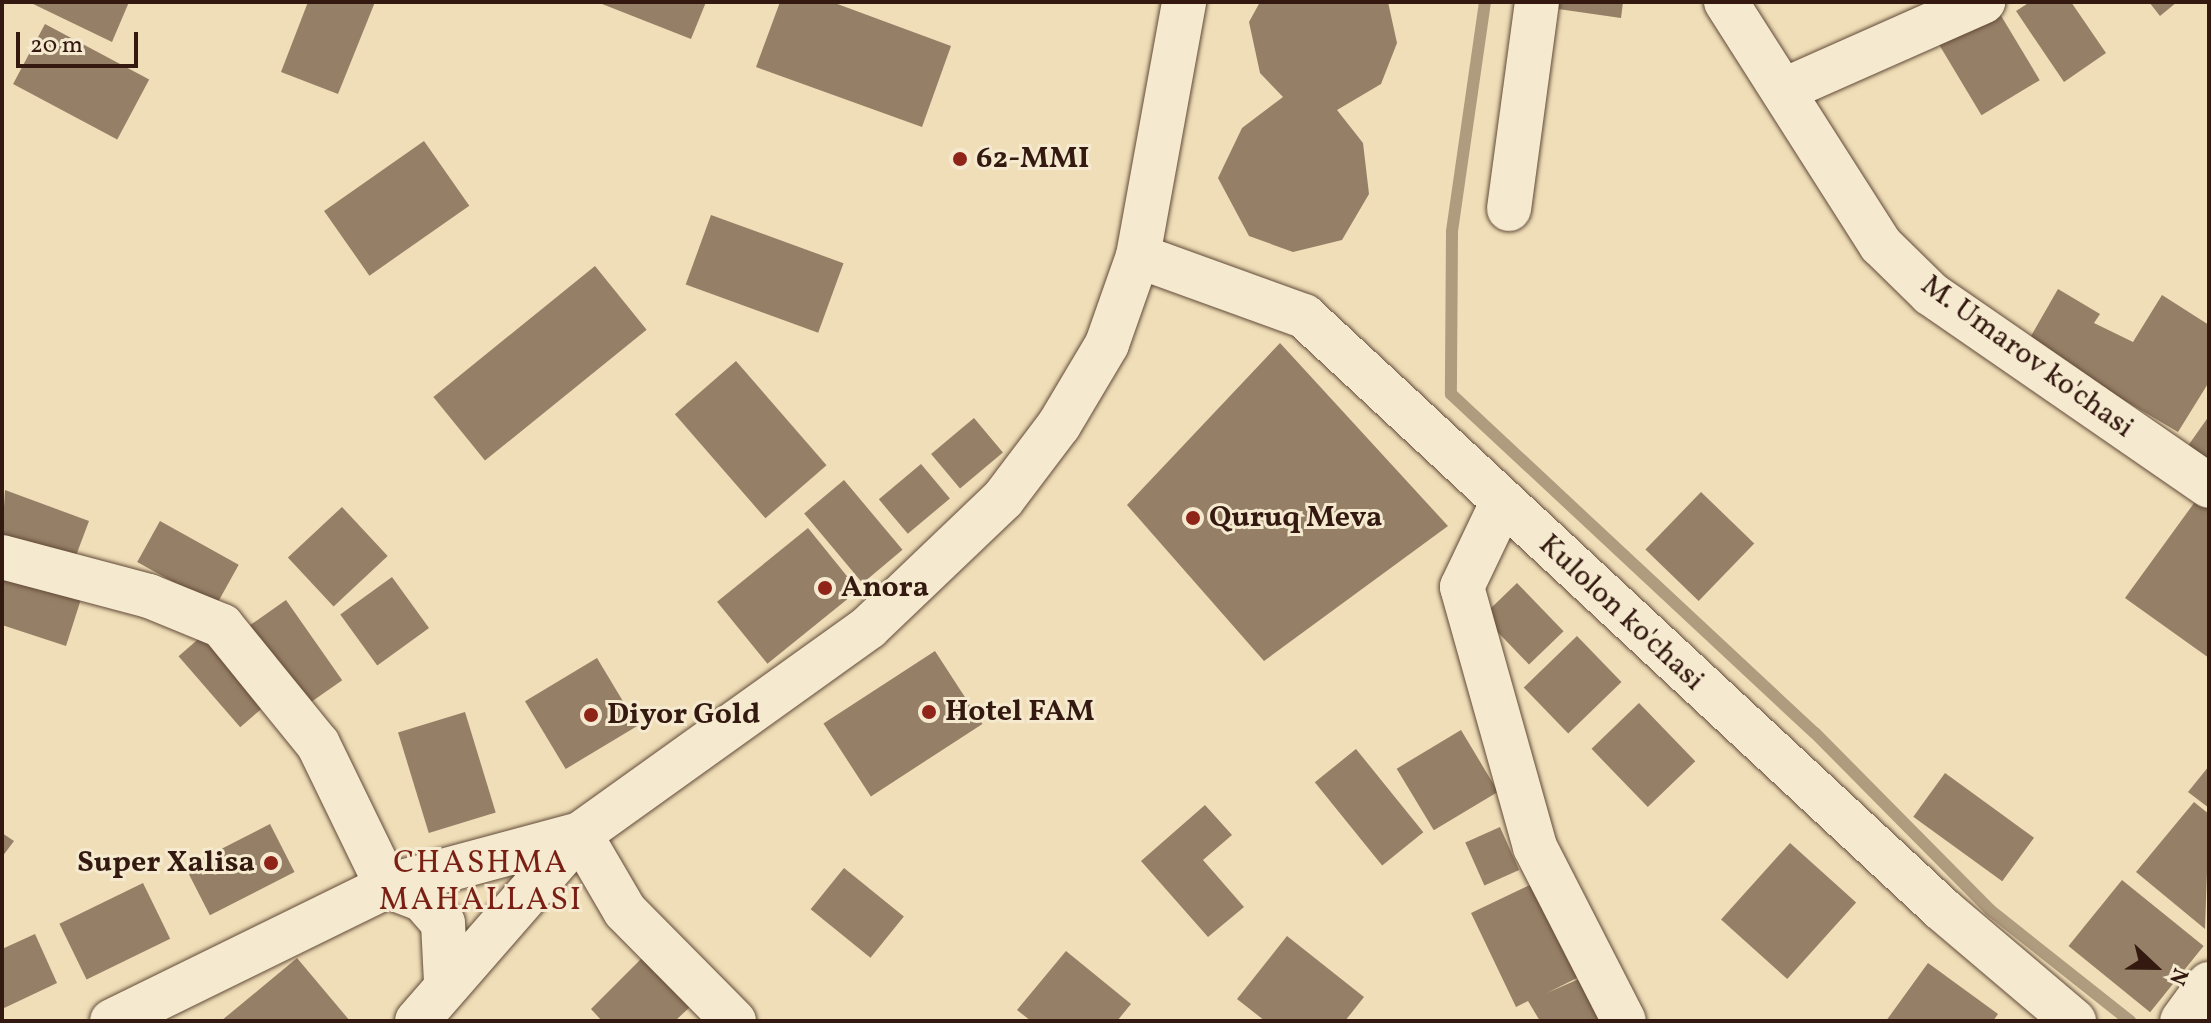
<!DOCTYPE html>
<html>
<head>
<meta charset="utf-8">
<style>
	body { margin:0 }
	#map { position:relative; width:2211px; height:1023px; overflow:hidden; background:#efdeb7; font-family:Vollkorn,serif }
	div>[style] { position:absolute }
	.stream>* { height:12px; margin:-6px; padding:0 6px; transform-origin:6px; border-radius:6px; background:#af9b7e }
	.building>* { inset:0; background:#957f66; transform-origin:0 0 }
	.roads { filter:drop-shadow(0 0 2px #624a39) drop-shadow(0 0 2px #624a39) }
	.minor>* { height:44px; margin:-22px; padding:0 22px; transform-origin:22px; border-radius:22px; background:#f5ead0 }
	.secondary>* { height:44px; margin:-22px; padding:0 22px; transform-origin:22px; border-radius:22px; background:#f5ead0 }
	.dots>* { width:22px; height:22px; translate:-50% -50%; box-sizing:border-box; border:4px solid #f5ead0; border-radius:50% }
	span { translate:-50% -50%; white-space:nowrap; text-align:center; line-height:1.15; -webkit-text-stroke:6px #f5ead0; paint-order:stroke }
	.poi-label { font-size:30px; color:#33190f; font-weight:700 }
	.left { translate:0 -50%; text-align:left }
	.right { translate:-100% -50%; text-align:right }
	.street-label { font-size:30px; color:#33190f }
	.neighbourhood-label { font-size:32px; color:#7a1f14; letter-spacing:2px }
	.frame { position:absolute; inset:0; border:4px solid #33190f; pointer-events:none }
	.north { position:absolute; left:2115px; top:927px; width:80px; height:80px; -webkit-text-stroke:6px #f5ead0; paint-order:stroke; rotate:112deg; font-size:22px; font-weight:700; line-height:32px; text-align:center; color:#33190f }
	.north::after { content:''; display:block; margin:auto; width:28px; height:36px; background:#33190f; clip-path:polygon(50% 0,100% 100%,50% 72%,0 100%) }
	.scale { position:absolute; left:16px; top:32px; width:122px; height:36px; box-sizing:border-box; border:4px solid #33190f; border-top:0; padding-left:10px; font-size:24px; line-height:28px; white-space:nowrap; color:#33190f; -webkit-text-stroke:6px #f5ead0; paint-order:stroke }
</style>
</head>
<body>
<div id="map">
	<div class="stream">
		<i style="left:1485px;top:2px;width:232px;rotate:98.2deg"></i>
		<i style="left:1452px;top:232px;width:162px;rotate:90.4deg"></i>
		<i style="left:1451px;top:394px;width:497px;rotate:43deg"></i>
		<i style="left:1815px;top:733px;width:249px;rotate:45.3deg"></i>
		<i style="left:1990px;top:910px;width:179px;rotate:38.4deg"></i>
	</div>
	<div class="building">
		<i style="clip-path:polygon(29px 2px,129px 2px,112px 42px)"></i>
		<i style="clip-path:polygon(308px 2px,375px 2px,338px 94px,281px 72px)"></i>
		<i style="clip-path:polygon(597px 2px,706px 2px,691px 39px)"></i>
		<i style="clip-path:polygon(780px 2px,832px 2px,951px 46px,922px 127px,756px 67px)"></i>
		<i style="clip-path:polygon(1260px 2px,1388px 2px,1397px 43px,1381px 84px,1337px 110px,1363px 143px,1369px 194px,1342px 240px,1293px 252px,1249px 236px,1218px 178px,1242px 128px,1283px 97px,1260px 73px,1249px 22px)"></i>
		<i style="clip-path:polygon(1559px 2px,1623px 2px,1621px 18px,1558px 9px)"></i>
		<i style="clip-path:polygon(2030px 2px,2071px 2px,2106px 53px,2064px 82px,2016px 11px)"></i>
		<i style="clip-path:polygon(2149px 2px,2177px 2px,2160px 16px)"></i>
		<i style="left:1997px;top:9px;width:83px;height:68px;rotate:59deg"></i>
		<i style="left:45px;top:24px;width:118px;height:68px;rotate:28deg"></i>
		<i style="left:424px;top:141px;width:79px;height:122px;rotate:55deg"></i>
		<i style="left:711px;top:215px;width:141px;height:74px;rotate:20deg"></i>
		<i style="left:595px;top:266px;width:82px;height:208px;rotate:51deg"></i>
		<i style="clip-path:polygon(2058px 289px,2100px 314px,2094px 323px,2133px 342px,2162px 295px,2209px 325px,2209px 382px,2178px 432px,2027px 343px)"></i>
		<i style="clip-path:polygon(1280px 343px,1448px 526px,1264px 661px,1127px 505px)"></i>
		<i style="left:736px;top:361px;width:138px;height:81px;rotate:49deg"></i>
		<i style="clip-path:polygon(2209px 416px,2209px 466px,2185px 450px)"></i>
		<i style="left:974px;top:418px;width:45px;height:56px;rotate:50deg"></i>
		<i style="left:921px;top:464px;width:45px;height:55px;rotate:50deg"></i>
		<i style="left:844px;top:480px;width:91px;height:52px;rotate:50deg"></i>
		<i style="clip-path:polygon(5px 490px,89px 521px,71px 569px,2px 543px)"></i>
		<i style="left:1701px;top:492px;width:74px;height:80px;rotate:44deg"></i>
		<i style="clip-path:polygon(2197px 499px,2209px 508px,2209px 658px,2125px 598px)"></i>
		<i style="left:342px;top:507px;width:67px;height:74px;rotate:47deg"></i>
		<i style="left:160px;top:521px;width:90px;height:47px;rotate:29deg"></i>
		<i style="left:808px;top:528px;width:80px;height:117px;rotate:51deg"></i>
		<i style="clip-path:polygon(2px 573px,81px 599px,66px 646px,2px 625px)"></i>
		<i style="left:392px;top:577px;width:63px;height:64px;rotate:54deg"></i>
		<i style="left:1517px;top:583px;width:67px;height:48px;rotate:46deg"></i>
		<i style="left:286px;top:600px;width:98px;height:52px;rotate:55deg"></i>
		<i style="left:211px;top:628px;width:94px;height:43px;rotate:49deg"></i>
		<i style="left:1577px;top:636px;width:64px;height:74px;rotate:46deg"></i>
		<i style="left:935px;top:651px;width:87px;height:133px;rotate:57deg"></i>
		<i style="left:597px;top:658px;width:79px;height:84px;rotate:59deg"></i>
		<i style="left:1639px;top:703px;width:81px;height:66px;rotate:46deg"></i>
		<i style="left:465px;top:712px;width:105px;height:70px;rotate:73deg"></i>
		<i style="left:1461px;top:730px;width:72px;height:75px;rotate:59deg"></i>
		<i style="left:1356px;top:749px;width:107px;height:53px;rotate:51deg"></i>
		<i style="clip-path:polygon(2209px 766px,2209px 808px,2188px 792px)"></i>
		<i style="left:1945px;top:773px;width:110px;height:54px;rotate:36deg"></i>
		<i style="clip-path:polygon(2194px 802px,2209px 814px,2205px 929px,2136px 872px)"></i>
		<i style="clip-path:polygon(1205px 805px,1232px 835px,1203px 860px,1244px 907px,1208px 937px,1141px 861px)"></i>
		<i style="left:270px;top:824px;width:54px;height:95px;rotate:63deg"></i>
		<i style="left:1500px;top:827px;width:47px;height:38px;rotate:66deg"></i>
		<i style="clip-path:polygon(2px 833px,14px 841px,2px 857px)"></i>
		<i style="left:1790px;top:843px;width:89px;height:103px;rotate:42deg"></i>
		<i style="left:844px;top:868px;width:77px;height:53px;rotate:39deg"></i>
		<i style="left:2122px;top:880px;width:105px;height:85px;rotate:39deg"></i>
		<i style="left:143px;top:883px;width:62px;height:93px;rotate:64deg"></i>
		<i style="clip-path:polygon(1534px 883px,1579px 977px,1547px 993px,1581px 978px,1610px 1021px,1540px 1021px,1528px 1001px,1516px 1007px,1471px 913px)"></i>
		<i style="clip-path:polygon(35px 934px,57px 983px,2px 1009px,2px 949px)"></i>
		<i style="clip-path:polygon(1287px 936px,1364px 997px,1345px 1021px,1265px 1021px,1237px 999px)"></i>
		<i style="clip-path:polygon(1066px 951px,1131px 1004px,1117px 1021px,1031px 1021px,1017px 1010px)"></i>
		<i style="clip-path:polygon(297px 958px,350px 1021px,221px 1021px)"></i>
		<i style="clip-path:polygon(642px 958px,691px 1006px,675px 1021px,602px 1021px,591px 1009px)"></i>
		<i style="clip-path:polygon(1928px 963px,1998px 1014px,1993px 1021px,1886px 1021px)"></i>
	</div>
	<div class="roads">
		<div class="minor">
			<i style="left:1726px;top:2px;width:288px;rotate:57.5deg"></i>
			<i style="left:1881px;top:245px;width:70px;rotate:44.4deg"></i>
			<i style="left:1931px;top:294px;width:338px;rotate:34.6deg"></i>
			<i style="left:1784px;top:90px;width:218px;rotate:-23.9deg"></i>
			<i style="left:1509px;top:209px;width:209px;rotate:-82.3deg"></i>
			<i style="left:1502px;top:503px;width:93px;rotate:115.5deg"></i>
			<i style="left:1462px;top:587px;width:270px;rotate:74.3deg"></i>
			<i style="left:1535px;top:847px;width:195px;rotate:62.9deg"></i>
			<i style="left:2px;top:557px;width:152px;rotate:14.9deg"></i>
			<i style="left:149px;top:596px;width:79px;rotate:22.3deg"></i>
			<i style="left:222px;top:626px;width:152px;rotate:50.9deg"></i>
			<i style="left:318px;top:744px;width:158px;rotate:64.1deg"></i>
			<i style="left:580px;top:834px;width:89px;rotate:59.7deg"></i>
			<i style="left:625px;top:911px;width:155px;rotate:45.3deg"></i>
			<i style="left:2182px;top:1021px;width:46px;rotate:-53.9deg"></i>
		</div>
		<div class="secondary">
			<i style="left:1138px;top:256px;width:177px;rotate:19.9deg"></i>
			<i style="left:1304px;top:316px;width:872px;rotate:42.91deg"></i>
			<i style="left:1943px;top:910px;width:172px;rotate:40.3deg"></i>
			<i style="left:387px;top:886px;width:39px;rotate:21deg"></i>
			<i style="left:423px;top:900px;width:30px;rotate:49deg"></i>
			<i style="left:443px;top:923px;width:59px;rotate:87.1deg"></i>
			<i style="left:112px;top:1021px;width:306px;rotate:-26.1deg"></i>
			<i style="left:387px;top:886px;width:200px;rotate:-15.1deg"></i>
			<i style="left:417px;top:1021px;width:248px;rotate:-48.9deg"></i>
			<i style="left:580px;top:834px;width:355px;rotate:-35.6deg"></i>
			<i style="left:869px;top:627px;width:185px;rotate:-43.7deg"></i>
			<i style="left:1003px;top:499px;width:93px;rotate:-52.9deg"></i>
			<i style="left:1059px;top:425px;width:94px;rotate:-59.3deg"></i>
			<i style="left:1107px;top:344px;width:93px;rotate:-70.6deg"></i>
			<i style="left:1138px;top:256px;width:258px;rotate:-79.7deg"></i>
		</div>
	</div>
	<div class="dots">
		<i style="left:960px;top:159px;background:#8f2418"></i>
		<i style="left:1193px;top:518px;background:#8f2418"></i>
		<i style="left:825px;top:588px;background:#8f2418"></i>
		<i style="left:929px;top:712px;background:#8f2418"></i>
		<i style="left:591px;top:715px;background:#8f2418"></i>
		<i style="left:271px;top:863px;background:#8f2418"></i>
	</div>
	<div class="poi-label">
		<span class="left" style="left:976px;top:159px">62-MMI</span>
		<span class="left" style="left:1209px;top:518px">Quruq Meva</span>
		<span class="left" style="left:841px;top:588px">Anora</span>
		<span class="left" style="left:945px;top:712px">Hotel FAM</span>
		<span class="left" style="left:607px;top:715px">Diyor Gold</span>
		<span class="right" style="left:255px;top:863px">Super Xalisa</span>
	</div>
	<div class="street-label">
		<span style="left:2027px;top:357px;rotate:36deg">M. Umarov ko'chasi</span>
		<span style="left:1621px;top:613px;rotate:43deg">Kulolon ko'chasi</span>
	</div>
	<div class="neighbourhood-label">
		<span style="left:481px;top:883px">CHASHMA<br>MAHALLASI</span>
	</div>
	<div class="frame"></div>
	<div class="north">N</div>
	<div class="scale">20 m</div>
</div>
</body>
</html>
